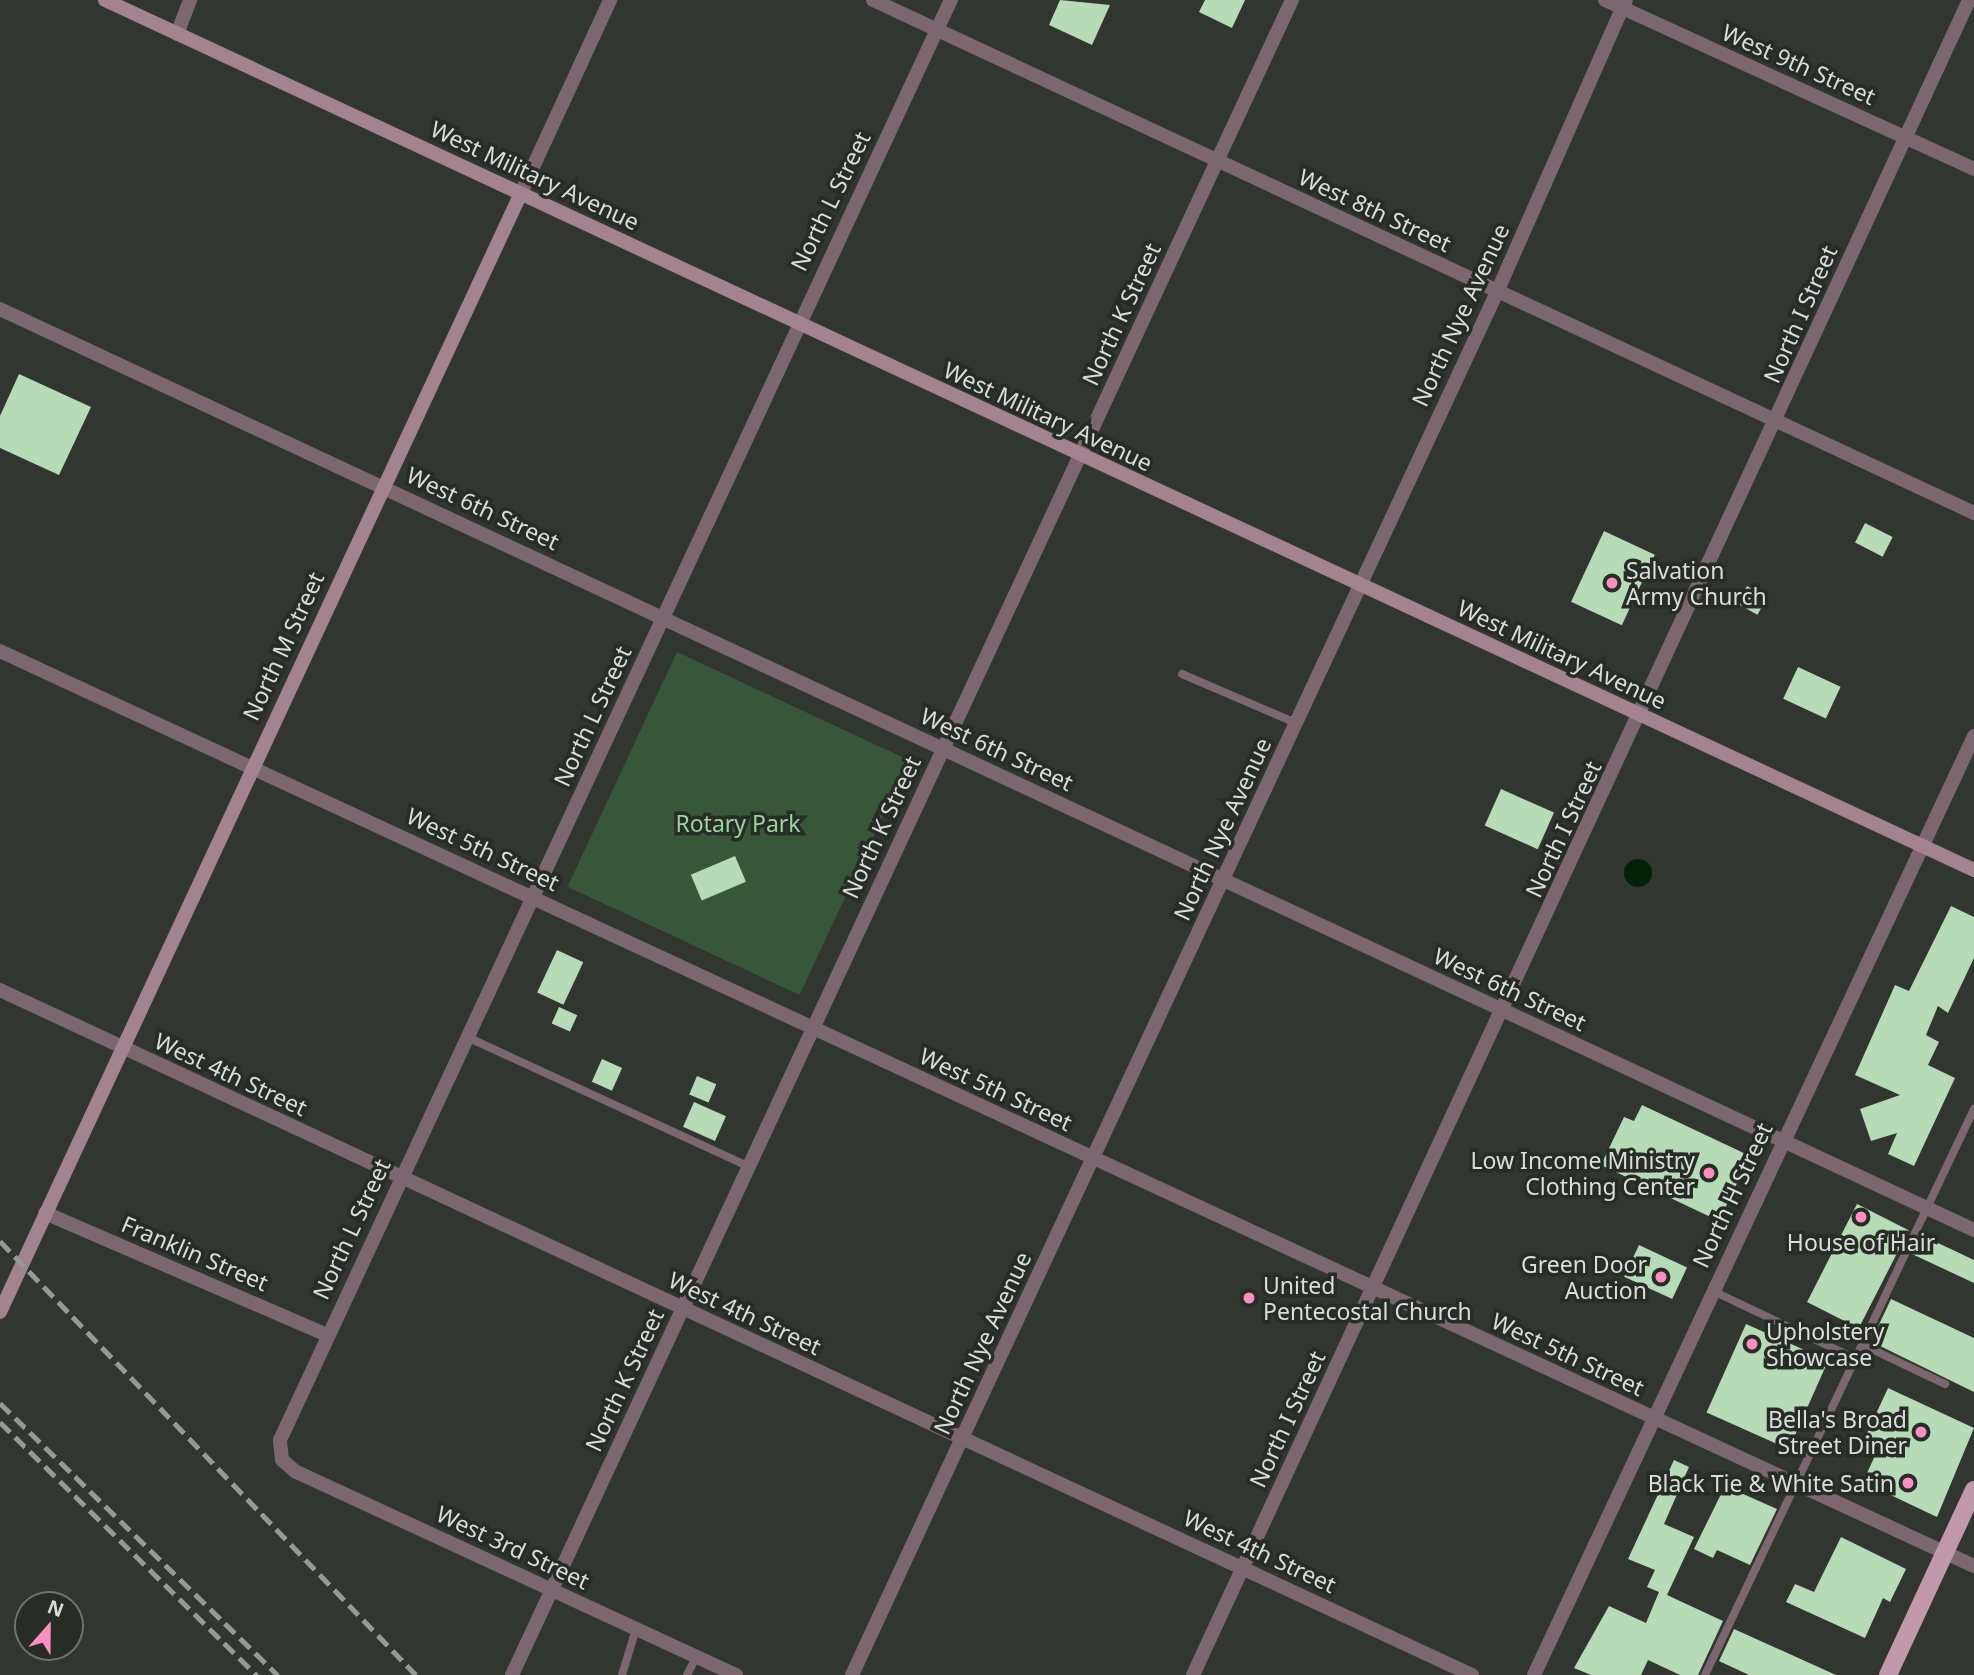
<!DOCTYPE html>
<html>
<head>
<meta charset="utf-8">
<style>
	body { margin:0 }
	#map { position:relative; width:1974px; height:1675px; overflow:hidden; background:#313631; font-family:"Noto Sans",sans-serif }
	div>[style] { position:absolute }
	.green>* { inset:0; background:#385739; transform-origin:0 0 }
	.water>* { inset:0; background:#022206 }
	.round { border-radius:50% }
	.building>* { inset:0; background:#b6dbb6; transform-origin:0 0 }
	.service>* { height:8px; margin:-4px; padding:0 4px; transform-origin:4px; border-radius:4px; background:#7c6770 }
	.minor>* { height:14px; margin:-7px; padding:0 7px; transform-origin:7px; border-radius:7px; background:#7c6770 }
	.tertiary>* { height:14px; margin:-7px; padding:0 7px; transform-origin:7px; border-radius:7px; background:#7c6770 }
	.secondary>* { height:14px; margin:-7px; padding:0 7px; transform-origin:7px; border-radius:7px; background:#a48391 }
	.primary>* { height:18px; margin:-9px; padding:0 9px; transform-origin:9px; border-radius:9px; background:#c299aa }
	.rail>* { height:5px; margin-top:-2.5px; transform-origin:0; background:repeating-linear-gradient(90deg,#969996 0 14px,transparent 0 21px) }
	.dots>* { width:19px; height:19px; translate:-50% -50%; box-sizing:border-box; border:4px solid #272c27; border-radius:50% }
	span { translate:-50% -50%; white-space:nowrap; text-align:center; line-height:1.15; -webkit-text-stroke:7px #272c27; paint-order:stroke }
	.street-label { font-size:23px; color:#daddda }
	.poi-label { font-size:23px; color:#daddda }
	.left { translate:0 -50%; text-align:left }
	.right { translate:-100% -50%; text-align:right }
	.park-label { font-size:23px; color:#9bd39d }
	.north { position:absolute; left:14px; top:1591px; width:70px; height:70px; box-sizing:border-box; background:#272c27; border:2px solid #6f736f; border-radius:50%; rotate:21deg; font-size:19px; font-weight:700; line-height:28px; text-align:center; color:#daddda }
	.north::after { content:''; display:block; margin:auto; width:24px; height:32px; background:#fc8fc2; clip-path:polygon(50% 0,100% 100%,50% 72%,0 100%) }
</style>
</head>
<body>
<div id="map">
	<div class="green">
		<i style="left:677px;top:652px;width:256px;height:259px;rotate:25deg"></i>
	</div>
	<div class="water">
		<i class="round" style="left:1624px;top:859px;width:28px;height:28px"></i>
	</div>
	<div class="building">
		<i style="clip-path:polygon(1060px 0,1110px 5px,1092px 45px,1049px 25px)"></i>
		<i style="clip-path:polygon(1205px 0,1245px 0,1232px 28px,1199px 12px)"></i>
		<i style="clip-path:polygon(19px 374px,91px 407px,59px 475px,0 448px,0 416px)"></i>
		<i style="left:1865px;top:523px;width:31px;height:22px;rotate:27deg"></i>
		<i style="left:1604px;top:531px;width:56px;height:78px;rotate:25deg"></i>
		<i style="left:1747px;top:586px;width:23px;height:20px;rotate:29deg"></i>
		<i style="left:1798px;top:667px;width:47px;height:35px;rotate:25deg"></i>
		<i style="left:1501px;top:789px;width:58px;height:40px;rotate:24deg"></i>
		<i style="left:735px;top:856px;width:28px;height:48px;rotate:67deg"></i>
		<i style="clip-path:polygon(1951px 906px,1974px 917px,1974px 958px,1948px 1013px,1938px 1006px,1926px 1035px,1939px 1042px,1928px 1065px,1955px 1078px,1914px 1166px,1888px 1154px,1897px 1133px,1871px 1141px,1860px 1109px,1900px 1095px,1855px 1075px,1895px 985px,1909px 991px)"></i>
		<i style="left:557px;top:950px;width:29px;height:47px;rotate:25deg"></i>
		<i style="left:559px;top:1007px;width:20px;height:18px;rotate:24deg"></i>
		<i style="left:602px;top:1059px;width:22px;height:25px;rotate:24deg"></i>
		<i style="left:697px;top:1076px;width:21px;height:20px;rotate:23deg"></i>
		<i style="left:694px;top:1102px;width:35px;height:27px;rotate:24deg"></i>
		<i style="clip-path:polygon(1642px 1105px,1750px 1156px,1719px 1221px,1601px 1165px,1624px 1117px,1634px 1121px)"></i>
		<i style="left:1857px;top:1204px;width:58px;height:110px;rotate:27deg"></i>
		<i style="clip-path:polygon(1921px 1235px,1974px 1260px,1974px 1283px,1912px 1254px)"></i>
		<i style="left:1639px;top:1245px;width:53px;height:35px;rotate:25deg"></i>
		<i style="clip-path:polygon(1891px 1299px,1974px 1338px,1974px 1392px,1876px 1344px,1879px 1336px,1875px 1333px)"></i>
		<i style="left:1746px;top:1324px;width:90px;height:97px;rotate:24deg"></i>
		<i style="clip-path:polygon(1888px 1388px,1974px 1428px,1937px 1517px,1863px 1482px,1878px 1449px,1863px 1442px)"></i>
		<i style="clip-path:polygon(1674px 1460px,1689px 1467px,1664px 1524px,1694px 1537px,1667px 1595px,1723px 1621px,1698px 1675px,1680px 1675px,1648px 1660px,1641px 1675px,1591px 1675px,1574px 1668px,1609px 1606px,1646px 1623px,1659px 1592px,1647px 1587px,1655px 1570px,1628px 1559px)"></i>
		<i style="clip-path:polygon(1725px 1486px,1777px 1509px,1750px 1565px,1717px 1550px,1713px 1558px,1694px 1549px)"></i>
		<i style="clip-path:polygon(1841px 1537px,1906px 1569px,1890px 1602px,1883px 1598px,1865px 1638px,1786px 1602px,1795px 1584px,1814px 1592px)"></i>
		<i style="clip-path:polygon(1734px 1629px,1836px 1675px,1749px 1675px,1719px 1661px)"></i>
	</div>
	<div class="service">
		<i style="left:1182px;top:674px;width:124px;rotate:23.3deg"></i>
		<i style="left:467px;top:1037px;width:308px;rotate:24.7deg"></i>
		<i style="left:1713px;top:1291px;width:158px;rotate:25.4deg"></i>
		<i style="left:1863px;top:1345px;width:91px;rotate:25.4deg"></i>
		<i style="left:622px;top:1675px;width:48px;rotate:-73.1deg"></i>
		<i style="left:687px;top:1675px;width:20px;rotate:-63deg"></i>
		<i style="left:1705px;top:1675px;width:627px;rotate:-64.58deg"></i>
	</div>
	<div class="minor">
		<i style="left:873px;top:0;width:1215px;rotate:24.98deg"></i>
		<i style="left:1605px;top:0;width:406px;rotate:24.6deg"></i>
		<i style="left:521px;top:193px;width:213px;rotate:-65.2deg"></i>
		<i style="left:0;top:309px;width:2178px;rotate:25.01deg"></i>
		<i style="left:0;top:651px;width:2176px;rotate:24.87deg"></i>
		<i style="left:0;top:990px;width:1061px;rotate:24.97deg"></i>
		<i style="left:962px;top:1438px;width:261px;rotate:114.9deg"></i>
		<i style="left:45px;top:1213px;width:307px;rotate:23.4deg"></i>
		<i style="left:512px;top:1675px;width:1848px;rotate:-65.03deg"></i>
		<i style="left:736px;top:1675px;width:485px;rotate:-155.2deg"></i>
		<i style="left:296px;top:1472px;width:18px;rotate:-139deg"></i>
		<i style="left:282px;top:1460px;width:20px;rotate:-96deg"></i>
		<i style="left:280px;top:1440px;width:1589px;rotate:-65.02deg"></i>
		<i style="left:1193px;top:1675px;width:1846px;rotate:-65.14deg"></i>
		<i style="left:1534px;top:1675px;width:1037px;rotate:-64.89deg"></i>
	</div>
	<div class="tertiary">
		<i style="left:177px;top:34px;width:36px;rotate:-69deg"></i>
		<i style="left:1472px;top:1675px;width:562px;rotate:-155.08deg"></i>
		<i style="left:962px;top:1438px;width:1265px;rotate:-64.97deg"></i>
		<i style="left:1497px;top:292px;width:319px;rotate:-66.2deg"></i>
	</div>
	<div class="secondary">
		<i style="left:105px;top:0;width:2062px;rotate:24.96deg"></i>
		<i style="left:0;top:1312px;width:1234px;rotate:-65.03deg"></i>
	</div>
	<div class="primary">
		<i style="left:1888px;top:1675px;width:204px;rotate:-65.1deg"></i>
	</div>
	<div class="rail">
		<i style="left:0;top:1241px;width:601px;rotate:46.21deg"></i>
		<i style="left:0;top:1403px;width:389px;rotate:44.4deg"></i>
		<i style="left:0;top:1422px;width:361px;rotate:44.6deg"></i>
	</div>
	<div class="dots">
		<i style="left:1612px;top:583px;background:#fc8fc2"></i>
		<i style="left:1709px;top:1173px;background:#fc8fc2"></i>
		<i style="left:1861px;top:1217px;background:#fc8fc2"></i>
		<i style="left:1661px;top:1277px;background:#fc8fc2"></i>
		<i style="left:1249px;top:1298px;background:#fc8fc2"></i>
		<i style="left:1752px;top:1344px;background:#fc8fc2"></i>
		<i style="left:1921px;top:1432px;background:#fc8fc2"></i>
		<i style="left:1908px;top:1483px;background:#fc8fc2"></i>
	</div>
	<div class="street-label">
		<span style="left:1799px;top:64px;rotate:24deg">West 9th Street</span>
		<span style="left:535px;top:175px;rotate:25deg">West Military Avenue</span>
		<span style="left:830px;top:201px;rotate:-64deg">North L Street</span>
		<span style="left:1375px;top:210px;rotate:25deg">West 8th Street</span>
		<span style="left:1121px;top:314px;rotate:-65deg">North K Street</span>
		<span style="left:1800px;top:314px;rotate:-66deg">North I Street</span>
		<span style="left:1460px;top:315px;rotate:-65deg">North Nye Avenue</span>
		<span style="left:1048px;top:416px;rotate:25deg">West Military Avenue</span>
		<span style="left:483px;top:508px;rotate:25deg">West 6th Street</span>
		<span style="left:283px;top:646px;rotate:-65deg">North M Street</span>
		<span style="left:1562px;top:654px;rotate:25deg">West Military Avenue</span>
		<span style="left:592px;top:716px;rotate:-65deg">North L Street</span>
		<span style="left:997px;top:749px;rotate:25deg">West 6th Street</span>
		<span style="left:881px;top:827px;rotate:-65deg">North K Street</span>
		<span style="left:1222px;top:829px;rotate:-65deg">North Nye Avenue</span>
		<span style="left:1563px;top:829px;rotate:-65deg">North I Street</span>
		<span style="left:483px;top:849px;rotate:25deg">West 5th Street</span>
		<span style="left:1510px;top:989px;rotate:25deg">West 6th Street</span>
		<span style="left:231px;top:1074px;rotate:25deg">West 4th Street</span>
		<span style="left:996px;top:1089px;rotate:25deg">West 5th Street</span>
		<span style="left:1732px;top:1195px;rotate:-65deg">North H Street</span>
		<span style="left:351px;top:1229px;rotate:-65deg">North L Street</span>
		<span style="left:195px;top:1253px;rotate:23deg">Franklin Street</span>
		<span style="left:745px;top:1313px;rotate:25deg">West 4th Street</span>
		<span style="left:982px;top:1343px;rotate:-65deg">North Nye Avenue</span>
		<span style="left:1568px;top:1354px;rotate:25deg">West 5th Street</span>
		<span style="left:624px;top:1380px;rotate:-65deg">North K Street</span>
		<span style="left:1287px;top:1419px;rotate:-65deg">North I Street</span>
		<span style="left:513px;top:1547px;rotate:25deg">West 3rd Street</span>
		<span style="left:1260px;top:1551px;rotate:25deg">West 4th Street</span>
	</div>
	<div class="poi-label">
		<span class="left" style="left:1626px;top:583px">Salvation<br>Army Church</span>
		<span class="right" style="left:1695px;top:1173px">Low Income Ministry<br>Clothing Center</span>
		<span style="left:1861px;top:1242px">House of Hair</span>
		<span class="right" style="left:1647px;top:1277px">Green Door<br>Auction</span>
		<span class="left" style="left:1263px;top:1298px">United<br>Pentecostal Church</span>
		<span class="left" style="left:1766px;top:1344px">Upholstery<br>Showcase</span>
		<span class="right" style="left:1907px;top:1432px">Bella's Broad<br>Street Diner</span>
		<span class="right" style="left:1894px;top:1483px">Black Tie &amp; White Satin</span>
	</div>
	<div class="park-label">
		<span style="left:738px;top:823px">Rotary Park</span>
	</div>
	<div class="north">N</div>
</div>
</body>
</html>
